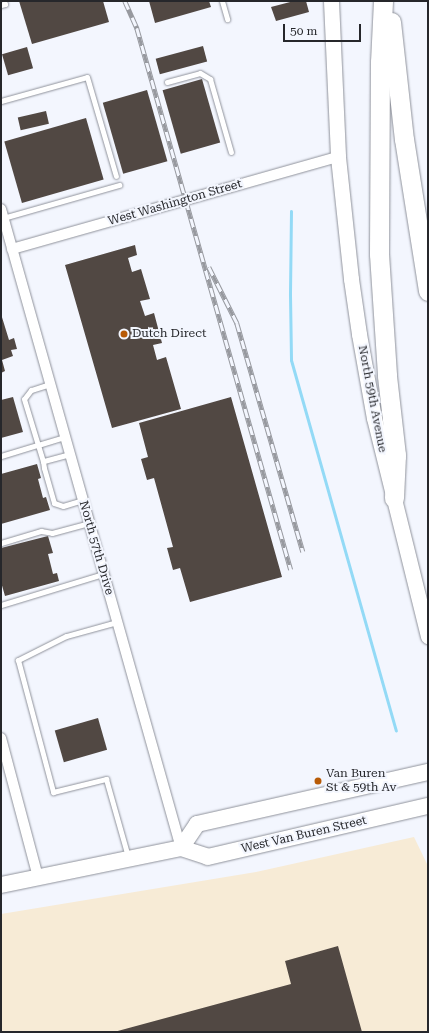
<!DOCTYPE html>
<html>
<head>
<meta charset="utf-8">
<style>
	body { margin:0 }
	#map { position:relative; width:429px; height:1033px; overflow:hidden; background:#f3f6fe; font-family:"Roboto Serif",serif }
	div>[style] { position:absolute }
	.industrial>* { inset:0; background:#f7ebd6 }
	.stream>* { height:3px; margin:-1.5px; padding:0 1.5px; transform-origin:1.5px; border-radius:1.5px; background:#93daf6 }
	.building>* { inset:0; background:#514843; transform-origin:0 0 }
	.roads { filter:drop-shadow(0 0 1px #8f929b) drop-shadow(0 0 1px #8f929b) }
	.service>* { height:5px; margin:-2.5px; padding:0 2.5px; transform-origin:2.5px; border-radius:2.5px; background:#fff }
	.minor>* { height:10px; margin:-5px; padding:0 5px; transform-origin:5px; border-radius:5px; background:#fff }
	.secondary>* { height:15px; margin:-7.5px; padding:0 7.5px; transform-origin:7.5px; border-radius:7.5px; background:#fff }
	.primary>* { height:16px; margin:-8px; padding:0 8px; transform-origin:8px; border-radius:8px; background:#fff }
	.motorway>* { height:19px; margin:-9.5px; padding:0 9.5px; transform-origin:9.5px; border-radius:9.5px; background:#fff }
	.rail>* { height:4.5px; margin-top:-2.25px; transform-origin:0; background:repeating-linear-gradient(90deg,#f3f6fe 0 9px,#97999f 0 18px); box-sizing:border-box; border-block:1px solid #97999f }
	.dots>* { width:11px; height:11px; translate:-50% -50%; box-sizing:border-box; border:2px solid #f3f6fe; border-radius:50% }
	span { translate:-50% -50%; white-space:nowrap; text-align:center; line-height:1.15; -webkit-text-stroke:4px #f3f6fe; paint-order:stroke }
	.street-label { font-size:12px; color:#26272b }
	.poi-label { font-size:12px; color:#26272b }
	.left { translate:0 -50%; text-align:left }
	.frame { position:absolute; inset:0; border:2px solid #26272b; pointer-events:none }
	.scale { position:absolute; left:283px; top:24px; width:78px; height:18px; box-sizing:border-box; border:2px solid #26272b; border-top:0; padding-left:5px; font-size:12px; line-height:14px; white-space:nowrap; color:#26272b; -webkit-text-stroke:3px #f3f6fe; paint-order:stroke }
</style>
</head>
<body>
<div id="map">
	<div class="industrial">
		<i style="clip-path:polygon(414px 837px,428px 866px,428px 1032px,1px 1032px,1px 914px,256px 872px)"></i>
	</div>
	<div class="stream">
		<i style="left:291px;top:211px;width:84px;rotate:90.7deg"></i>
		<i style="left:290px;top:295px;width:65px;rotate:89.1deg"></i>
		<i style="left:291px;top:360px;width:385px;rotate:74.2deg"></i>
	</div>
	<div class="building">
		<i style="clip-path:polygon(19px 1px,103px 1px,109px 22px,32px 44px)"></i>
		<i style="clip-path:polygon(149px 1px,209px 1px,211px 7px,155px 23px)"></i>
		<i style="clip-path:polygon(294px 1px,306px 1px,309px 12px,276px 21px,271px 7px)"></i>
		<i style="left:203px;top:46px;width:16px;height:49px;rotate:75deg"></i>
		<i style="left:27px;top:47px;width:22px;height:26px;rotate:74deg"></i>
		<i style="left:202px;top:79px;width:66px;height:41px;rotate:74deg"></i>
		<i style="left:147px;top:90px;width:74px;height:46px;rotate:74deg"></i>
		<i style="left:46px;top:111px;width:13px;height:29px;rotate:77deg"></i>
		<i style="left:86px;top:118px;width:64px;height:85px;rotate:74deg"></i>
		<i style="clip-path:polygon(135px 245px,137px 255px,128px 258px,132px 272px,141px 269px,150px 299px,140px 301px,145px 316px,154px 313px,162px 343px,153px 345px,157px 360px,166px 357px,181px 409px,112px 428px,65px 265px)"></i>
		<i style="clip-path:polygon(1px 314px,9px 340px,14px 338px,17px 349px,11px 350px,13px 356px,2px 360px,5px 371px,1px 373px)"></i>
		<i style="clip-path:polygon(13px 397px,23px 432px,1px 438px,1px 400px)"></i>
		<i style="clip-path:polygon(231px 397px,282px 577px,190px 602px,180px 568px,173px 570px,167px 548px,173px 547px,154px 478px,147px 480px,141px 459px,148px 457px,139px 423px)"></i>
		<i style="clip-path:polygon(37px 464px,41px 478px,38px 479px,43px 498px,46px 497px,50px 510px,1px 524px,1px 474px)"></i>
		<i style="clip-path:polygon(48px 536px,53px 553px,48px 554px,53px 574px,57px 573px,59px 581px,5px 596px,1px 582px,1px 548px)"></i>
		<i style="left:98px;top:718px;width:33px;height:45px;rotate:74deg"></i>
		<i style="clip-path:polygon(338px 946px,362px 1032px,114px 1032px,291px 984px,285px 961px)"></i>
	</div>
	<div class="roads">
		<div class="service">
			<i style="left:222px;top:1px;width:19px;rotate:74deg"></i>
			<i style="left:1px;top:5px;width:4px;rotate:-14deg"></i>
			<i style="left:5px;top:4px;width:3px;rotate:-108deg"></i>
			<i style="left:167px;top:82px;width:34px;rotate:-15deg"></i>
			<i style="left:200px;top:73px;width:12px;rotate:31deg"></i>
			<i style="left:210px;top:79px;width:76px;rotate:74deg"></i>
			<i style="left:1px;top:101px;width:89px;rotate:-15.6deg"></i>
			<i style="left:87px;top:77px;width:103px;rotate:73.7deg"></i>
			<i style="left:3px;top:218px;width:121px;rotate:-15.9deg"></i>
			<i style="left:50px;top:384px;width:20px;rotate:162deg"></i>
			<i style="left:31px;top:390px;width:11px;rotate:128deg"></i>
			<i style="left:24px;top:399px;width:48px;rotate:73.1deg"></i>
			<i style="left:38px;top:445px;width:28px;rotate:-17deg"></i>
			<i style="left:70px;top:454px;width:28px;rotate:165deg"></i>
			<i style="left:43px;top:461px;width:7px;rotate:82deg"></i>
			<i style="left:44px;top:468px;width:36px;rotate:74deg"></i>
			<i style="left:54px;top:503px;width:9px;rotate:18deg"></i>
			<i style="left:63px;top:506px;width:21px;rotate:-17deg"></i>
			<i style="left:1px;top:456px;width:39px;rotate:-17deg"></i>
			<i style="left:38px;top:445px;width:17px;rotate:73deg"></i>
			<i style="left:1px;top:543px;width:42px;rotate:-16.7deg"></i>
			<i style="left:41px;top:531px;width:11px;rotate:10deg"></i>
			<i style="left:52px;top:533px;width:38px;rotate:-15deg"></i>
			<i style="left:1px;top:605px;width:107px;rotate:-16.9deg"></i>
			<i style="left:117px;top:622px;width:53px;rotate:164.6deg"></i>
			<i style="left:66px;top:636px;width:54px;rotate:153.4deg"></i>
			<i style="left:18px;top:660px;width:137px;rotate:75.1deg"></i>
			<i style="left:53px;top:792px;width:55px;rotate:-13.8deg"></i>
			<i style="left:106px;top:779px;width:81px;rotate:74.2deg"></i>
		</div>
		<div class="minor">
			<i style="left:1px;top:209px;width:664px;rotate:74.27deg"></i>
			<i style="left:12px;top:249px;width:339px;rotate:-15.8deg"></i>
			<i style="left:1px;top:738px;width:144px;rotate:75.1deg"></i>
		</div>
		<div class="secondary">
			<i style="left:331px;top:1px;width:156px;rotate:87.4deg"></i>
			<i style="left:338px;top:157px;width:123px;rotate:83.9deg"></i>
			<i style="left:351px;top:279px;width:56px;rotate:81.7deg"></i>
			<i style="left:359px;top:334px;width:85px;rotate:79.9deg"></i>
			<i style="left:374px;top:418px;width:225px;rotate:76.1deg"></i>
		</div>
		<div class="primary">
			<i style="left:181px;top:848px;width:29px;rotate:-56deg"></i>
			<i style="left:197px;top:824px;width:237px;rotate:-12.7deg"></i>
			<i style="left:1px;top:885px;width:184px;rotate:-11.6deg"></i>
			<i style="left:181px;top:848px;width:28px;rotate:18deg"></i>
			<i style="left:208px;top:857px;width:226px;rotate:-13.1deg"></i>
		</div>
		<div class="motorway">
			<i style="left:383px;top:1px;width:61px;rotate:92.8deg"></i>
			<i style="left:380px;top:62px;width:192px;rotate:90.3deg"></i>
			<i style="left:379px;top:254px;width:122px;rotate:86.2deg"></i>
			<i style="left:387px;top:376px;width:80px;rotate:83.5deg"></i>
			<i style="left:396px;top:455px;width:43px;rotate:92.7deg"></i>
			<i style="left:391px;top:22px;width:118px;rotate:83.7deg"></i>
			<i style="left:404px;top:139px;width:154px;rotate:81deg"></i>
		</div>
	</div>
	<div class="rail">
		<i style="left:125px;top:1px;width:30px;rotate:66deg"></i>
		<i style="left:137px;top:28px;width:563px;rotate:74.14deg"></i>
		<i style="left:209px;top:267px;width:63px;rotate:63.4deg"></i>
		<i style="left:237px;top:323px;width:238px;rotate:73.9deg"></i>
	</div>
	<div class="dots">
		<i style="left:124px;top:334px;background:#b85b07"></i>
		<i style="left:318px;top:781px;background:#b85b07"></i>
	</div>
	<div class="street-label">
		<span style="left:175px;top:203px;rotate:-16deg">West Washington Street</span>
		<span style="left:372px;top:399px;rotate:79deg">North 59th Avenue</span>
		<span style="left:96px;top:548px;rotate:74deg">North 57th Drive</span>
		<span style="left:304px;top:835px;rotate:-13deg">West Van Buren Street</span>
	</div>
	<div class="poi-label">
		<span class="left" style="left:132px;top:334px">Dutch Direct</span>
		<span class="left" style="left:326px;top:781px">Van Buren<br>St &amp; 59th Av</span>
	</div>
	<div class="frame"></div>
	<div class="scale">50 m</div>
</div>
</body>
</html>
